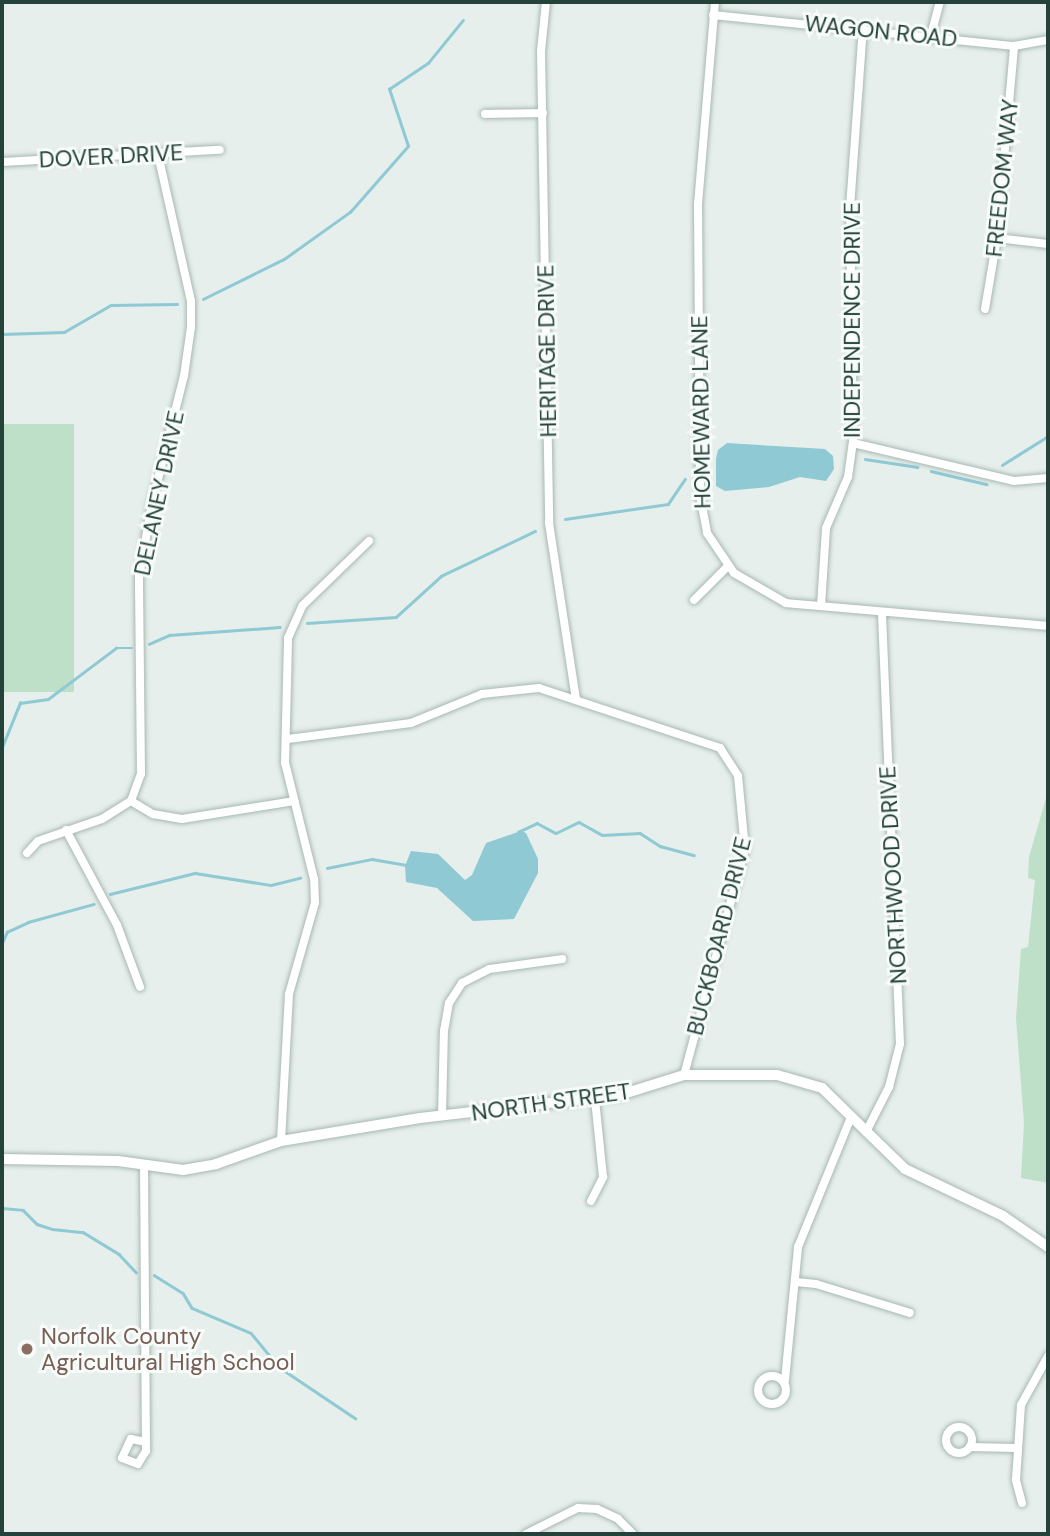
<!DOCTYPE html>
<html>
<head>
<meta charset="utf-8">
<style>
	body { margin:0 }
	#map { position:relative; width:1050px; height:1536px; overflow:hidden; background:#e6efeb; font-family:"DM Sans",sans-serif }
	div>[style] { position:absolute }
	.green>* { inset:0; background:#bfe0c8; transform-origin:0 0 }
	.water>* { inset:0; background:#8ec9d4 }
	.stream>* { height:2.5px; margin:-1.25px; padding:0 1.25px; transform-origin:1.25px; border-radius:1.25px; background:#8ec9d4 }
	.roads { filter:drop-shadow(0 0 2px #a8b8b2) drop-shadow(0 0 2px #a8b8b2) }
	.minor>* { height:8px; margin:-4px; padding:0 4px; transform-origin:4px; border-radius:4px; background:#fff }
	.minor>.ring { margin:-4px; padding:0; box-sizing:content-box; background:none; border:8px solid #fff; border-radius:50% }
	.tertiary>* { height:10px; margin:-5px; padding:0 5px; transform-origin:5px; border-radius:5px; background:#fff }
	.dots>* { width:19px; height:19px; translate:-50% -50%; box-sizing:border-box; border:4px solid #f7fbf9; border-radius:50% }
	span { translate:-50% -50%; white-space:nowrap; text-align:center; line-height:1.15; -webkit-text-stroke:6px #f7fbf9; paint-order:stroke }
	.street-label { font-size:23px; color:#24423a }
	.education-label { font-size:23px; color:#785e54 }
	.left { translate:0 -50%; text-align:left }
	.frame { position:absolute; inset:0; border:4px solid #24423a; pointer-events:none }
</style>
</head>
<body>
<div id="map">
	<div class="green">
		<i style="left:74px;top:424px;width:268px;height:72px;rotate:90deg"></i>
		<i style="clip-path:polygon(1048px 791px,1048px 1183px,1021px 1178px,1024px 1123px,1016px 1018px,1021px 949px,1028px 947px,1035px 880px,1028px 878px,1029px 857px)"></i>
	</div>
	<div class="water">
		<i style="clip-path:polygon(727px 443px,825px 449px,833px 456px,834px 469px,826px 481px,800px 477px,769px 487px,725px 491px,716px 486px,716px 459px,718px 450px)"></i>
		<i style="clip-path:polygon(521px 831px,526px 833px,538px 859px,538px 873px,514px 919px,473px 921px,437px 888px,406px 882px,405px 866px,411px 851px,438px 854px,465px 880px,472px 875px,486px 843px)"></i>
	</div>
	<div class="stream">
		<i style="left:203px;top:299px;width:90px;rotate:-26.3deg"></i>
		<i style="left:284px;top:259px;width:81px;rotate:-35.5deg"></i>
		<i style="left:350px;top:212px;width:88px;rotate:-48.7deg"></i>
		<i style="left:408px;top:146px;width:60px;rotate:-108.4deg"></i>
		<i style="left:389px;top:89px;width:47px;rotate:-33.7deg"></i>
		<i style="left:428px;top:63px;width:55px;rotate:-50.9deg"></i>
		<i style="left:2px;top:334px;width:62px;rotate:-1.8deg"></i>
		<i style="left:64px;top:332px;width:54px;rotate:-29.9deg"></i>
		<i style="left:111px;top:305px;width:66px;rotate:-0.9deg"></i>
		<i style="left:865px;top:459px;width:53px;rotate:8.7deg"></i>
		<i style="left:1002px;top:465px;width:54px;rotate:-32.2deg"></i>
		<i style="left:931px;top:471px;width:57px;rotate:13.3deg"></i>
		<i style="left:565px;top:519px;width:104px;rotate:-8.3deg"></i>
		<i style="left:668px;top:504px;width:30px;rotate:-56deg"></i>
		<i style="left:307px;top:623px;width:89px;rotate:-3.9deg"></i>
		<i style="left:396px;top:617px;width:61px;rotate:-42.3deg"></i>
		<i style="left:441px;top:576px;width:104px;rotate:-25.6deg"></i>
		<i style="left:149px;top:644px;width:22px;rotate:-24deg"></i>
		<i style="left:169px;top:635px;width:111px;rotate:-4.1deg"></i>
		<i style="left:2px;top:747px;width:48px;rotate:-67.8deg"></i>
		<i style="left:20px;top:703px;width:28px;rotate:-8deg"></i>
		<i style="left:48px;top:699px;width:85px;rotate:-36.9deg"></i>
		<i style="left:116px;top:648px;width:16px"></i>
		<i style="left:518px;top:832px;width:21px;rotate:-25deg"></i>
		<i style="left:537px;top:823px;width:21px;rotate:28deg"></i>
		<i style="left:556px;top:833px;width:25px;rotate:-26deg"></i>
		<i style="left:579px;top:822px;width:26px;rotate:29deg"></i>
		<i style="left:602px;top:835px;width:38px;rotate:-3deg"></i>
		<i style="left:640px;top:833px;width:24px;rotate:33deg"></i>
		<i style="left:660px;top:846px;width:35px;rotate:15deg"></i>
		<i style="left:327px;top:868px;width:46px;rotate:-11.3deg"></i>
		<i style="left:372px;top:859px;width:36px;rotate:10deg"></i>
		<i style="left:110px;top:894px;width:88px;rotate:-13.9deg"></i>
		<i style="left:195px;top:873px;width:77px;rotate:9deg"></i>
		<i style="left:271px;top:885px;width:30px;rotate:-14deg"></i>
		<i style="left:2px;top:943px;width:12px;rotate:-66deg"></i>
		<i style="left:7px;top:932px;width:23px;rotate:-25deg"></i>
		<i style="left:28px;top:922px;width:68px;rotate:-15.3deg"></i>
		<i style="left:2px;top:1208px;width:21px;rotate:5deg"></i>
		<i style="left:23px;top:1210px;width:20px;rotate:45deg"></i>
		<i style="left:37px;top:1224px;width:16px;rotate:18deg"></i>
		<i style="left:52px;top:1229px;width:31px;rotate:6deg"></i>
		<i style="left:83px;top:1232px;width:42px;rotate:31.4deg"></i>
		<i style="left:119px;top:1254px;width:25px;rotate:47deg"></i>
		<i style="left:154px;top:1275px;width:34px;rotate:32deg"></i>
		<i style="left:183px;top:1293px;width:17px;rotate:59deg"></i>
		<i style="left:192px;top:1308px;width:64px;rotate:23deg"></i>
		<i style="left:251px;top:1333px;width:44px;rotate:50.5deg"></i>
		<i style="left:279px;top:1367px;width:92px;rotate:33.9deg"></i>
	</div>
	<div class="roads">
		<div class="minor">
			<i style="left:546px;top:2px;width:49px;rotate:95.8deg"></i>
			<i style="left:541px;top:51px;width:472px;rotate:89deg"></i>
			<i style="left:549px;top:523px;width:179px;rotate:81.3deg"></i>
			<i style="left:715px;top:2px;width:203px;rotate:94.8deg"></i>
			<i style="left:698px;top:204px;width:292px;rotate:89.6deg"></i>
			<i style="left:700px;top:496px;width:38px;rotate:79deg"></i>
			<i style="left:707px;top:533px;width:48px;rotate:56deg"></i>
			<i style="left:734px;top:573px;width:60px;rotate:30deg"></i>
			<i style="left:786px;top:603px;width:263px;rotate:5deg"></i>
			<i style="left:713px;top:15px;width:303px;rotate:5.9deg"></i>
			<i style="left:1014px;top:46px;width:35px;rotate:-10deg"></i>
			<i style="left:931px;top:35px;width:34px;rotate:-75deg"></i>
			<i style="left:485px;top:114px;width:58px;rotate:-1deg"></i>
			<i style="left:2px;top:162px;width:218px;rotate:-3.2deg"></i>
			<i style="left:997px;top:238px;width:51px;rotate:6.7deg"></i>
			<i style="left:985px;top:309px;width:72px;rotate:-80.4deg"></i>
			<i style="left:997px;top:238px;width:193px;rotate:-84.9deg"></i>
			<i style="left:853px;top:443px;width:165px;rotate:13.3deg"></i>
			<i style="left:1014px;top:481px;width:34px;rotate:-5deg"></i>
			<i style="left:694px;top:600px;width:48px;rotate:-45deg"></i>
			<i style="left:821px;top:606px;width:78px;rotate:-86.3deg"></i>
			<i style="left:826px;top:528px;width:56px;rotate:-66.7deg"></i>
			<i style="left:848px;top:477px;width:34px;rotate:-82deg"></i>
			<i style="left:853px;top:443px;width:235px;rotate:-90.7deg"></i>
			<i style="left:850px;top:208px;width:181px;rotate:-85.9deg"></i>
			<i style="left:288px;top:739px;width:124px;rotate:-7.4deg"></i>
			<i style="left:411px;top:723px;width:77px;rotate:-22.2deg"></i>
			<i style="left:482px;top:694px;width:57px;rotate:-6deg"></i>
			<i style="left:539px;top:688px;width:191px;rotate:18.3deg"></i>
			<i style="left:720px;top:748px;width:33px;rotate:57deg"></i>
			<i style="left:738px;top:776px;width:73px;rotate:84.5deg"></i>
			<i style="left:745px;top:849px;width:234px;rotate:105.1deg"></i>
			<i style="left:131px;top:801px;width:26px;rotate:31deg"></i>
			<i style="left:153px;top:814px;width:29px;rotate:10deg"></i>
			<i style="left:182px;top:819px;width:114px;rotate:-9.1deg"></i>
			<i style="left:66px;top:830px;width:108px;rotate:61.8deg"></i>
			<i style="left:117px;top:925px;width:66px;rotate:69.6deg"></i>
			<i style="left:27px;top:853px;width:16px;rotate:-47deg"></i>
			<i style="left:38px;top:841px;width:68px;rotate:-19deg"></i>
			<i style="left:102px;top:819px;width:34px;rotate:-32deg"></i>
			<i style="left:131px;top:801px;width:29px;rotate:-70deg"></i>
			<i style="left:141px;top:774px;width:197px;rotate:-90.6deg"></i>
			<i style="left:139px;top:577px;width:75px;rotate:-80deg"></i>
			<i style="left:152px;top:503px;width:131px;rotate:-75.9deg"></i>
			<i style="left:184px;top:376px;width:49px;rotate:-81.9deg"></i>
			<i style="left:191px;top:327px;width:26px;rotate:-90deg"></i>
			<i style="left:191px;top:301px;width:151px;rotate:-102.7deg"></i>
			<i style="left:442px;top:1116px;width:85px;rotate:-88.7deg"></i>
			<i style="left:444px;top:1031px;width:28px;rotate:-80deg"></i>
			<i style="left:449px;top:1003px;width:24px;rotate:-57deg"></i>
			<i style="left:462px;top:983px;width:31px;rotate:-27deg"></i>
			<i style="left:490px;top:969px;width:73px;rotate:-7.9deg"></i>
			<i style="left:866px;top:1132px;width:51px;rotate:-62.9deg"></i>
			<i style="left:889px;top:1087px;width:44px;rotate:-75.7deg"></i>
			<i style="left:900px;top:1044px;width:432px;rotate:-92.4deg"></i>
			<i style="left:281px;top:1141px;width:147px;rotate:-86.9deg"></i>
			<i style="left:289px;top:994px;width:95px;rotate:-74.1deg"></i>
			<i style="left:315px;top:903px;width:24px;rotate:-92deg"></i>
			<i style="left:314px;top:879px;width:120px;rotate:-104deg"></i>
			<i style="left:285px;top:763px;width:125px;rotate:-88.6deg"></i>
			<i style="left:288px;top:638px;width:36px;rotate:-66deg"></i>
			<i style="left:303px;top:605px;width:92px;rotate:-44.1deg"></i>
			<i style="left:144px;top:1165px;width:286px;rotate:89.6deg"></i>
			<i style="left:146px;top:1451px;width:15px;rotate:122deg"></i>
			<i style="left:138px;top:1464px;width:17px;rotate:-159deg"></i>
			<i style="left:122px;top:1458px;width:21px;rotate:-65deg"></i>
			<i style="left:131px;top:1439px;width:15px;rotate:11deg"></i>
			<i style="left:591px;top:1201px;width:27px;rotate:-63deg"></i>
			<i style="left:603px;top:1177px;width:78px;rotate:-95.9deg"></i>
			<i style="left:796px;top:1282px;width:20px;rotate:6deg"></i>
			<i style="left:816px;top:1284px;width:98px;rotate:17.1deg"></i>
			<i class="ring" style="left:758px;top:1376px;width:20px;height:20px"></i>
			<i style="left:785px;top:1380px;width:134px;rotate:-84.4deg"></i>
			<i style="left:798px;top:1247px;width:140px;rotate:-67.8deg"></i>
			<i class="ring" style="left:946px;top:1427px;width:18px;height:18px"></i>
			<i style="left:970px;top:1447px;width:46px;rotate:1.2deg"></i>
			<i style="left:1022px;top:1503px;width:24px;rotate:-105deg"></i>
			<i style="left:1016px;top:1480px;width:75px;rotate:-86.2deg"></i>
			<i style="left:1021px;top:1405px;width:56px;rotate:-61.1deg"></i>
			<i style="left:526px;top:1534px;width:58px;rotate:-26.6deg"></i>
			<i style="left:578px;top:1508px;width:19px;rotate:3deg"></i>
			<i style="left:597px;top:1509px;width:23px;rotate:25deg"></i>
			<i style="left:618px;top:1519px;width:21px;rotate:45deg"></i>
		</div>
		<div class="tertiary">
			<i style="left:2px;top:1159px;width:116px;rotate:1deg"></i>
			<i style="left:118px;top:1161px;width:66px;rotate:7.9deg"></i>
			<i style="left:183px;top:1170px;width:34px;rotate:-10deg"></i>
			<i style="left:216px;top:1164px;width:69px;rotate:-19.5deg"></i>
			<i style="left:281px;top:1141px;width:141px;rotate:-9.4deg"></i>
			<i style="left:420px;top:1118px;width:201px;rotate:-6.6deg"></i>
			<i style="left:620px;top:1095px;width:67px;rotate:-17.4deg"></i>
			<i style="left:684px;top:1075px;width:93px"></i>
			<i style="left:777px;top:1075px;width:47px;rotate:16.1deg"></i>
			<i style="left:822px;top:1088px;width:116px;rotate:44.3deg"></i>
			<i style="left:905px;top:1169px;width:109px;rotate:25.6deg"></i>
			<i style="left:1003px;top:1216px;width:55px;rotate:34.6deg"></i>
		</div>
	</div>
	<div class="dots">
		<i style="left:27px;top:1349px;background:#8d6e63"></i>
	</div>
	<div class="street-label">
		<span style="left:881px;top:31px;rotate:6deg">WAGON ROAD</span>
		<span style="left:111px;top:156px;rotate:-3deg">DOVER DRIVE</span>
		<span style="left:1002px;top:178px;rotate:-84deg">FREEDOM WAY</span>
		<span style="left:852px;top:320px;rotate:-90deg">INDEPENDENCE DRIVE</span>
		<span style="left:547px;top:351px;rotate:-91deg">HERITAGE DRIVE</span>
		<span style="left:701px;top:412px;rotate:-91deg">HOMEWARD LANE</span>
		<span style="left:159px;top:493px;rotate:-78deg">DELANEY DRIVE</span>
		<span style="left:893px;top:875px;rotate:-93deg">NORTHWOOD DRIVE</span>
		<span style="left:719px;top:936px;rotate:-76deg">BUCKBOARD DRIVE</span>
		<span style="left:551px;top:1102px;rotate:-8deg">NORTH STREET</span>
	</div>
	<div class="education-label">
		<span class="left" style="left:41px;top:1349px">Norfolk County<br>Agricultural High School</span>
	</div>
	<div class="frame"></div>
</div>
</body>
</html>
